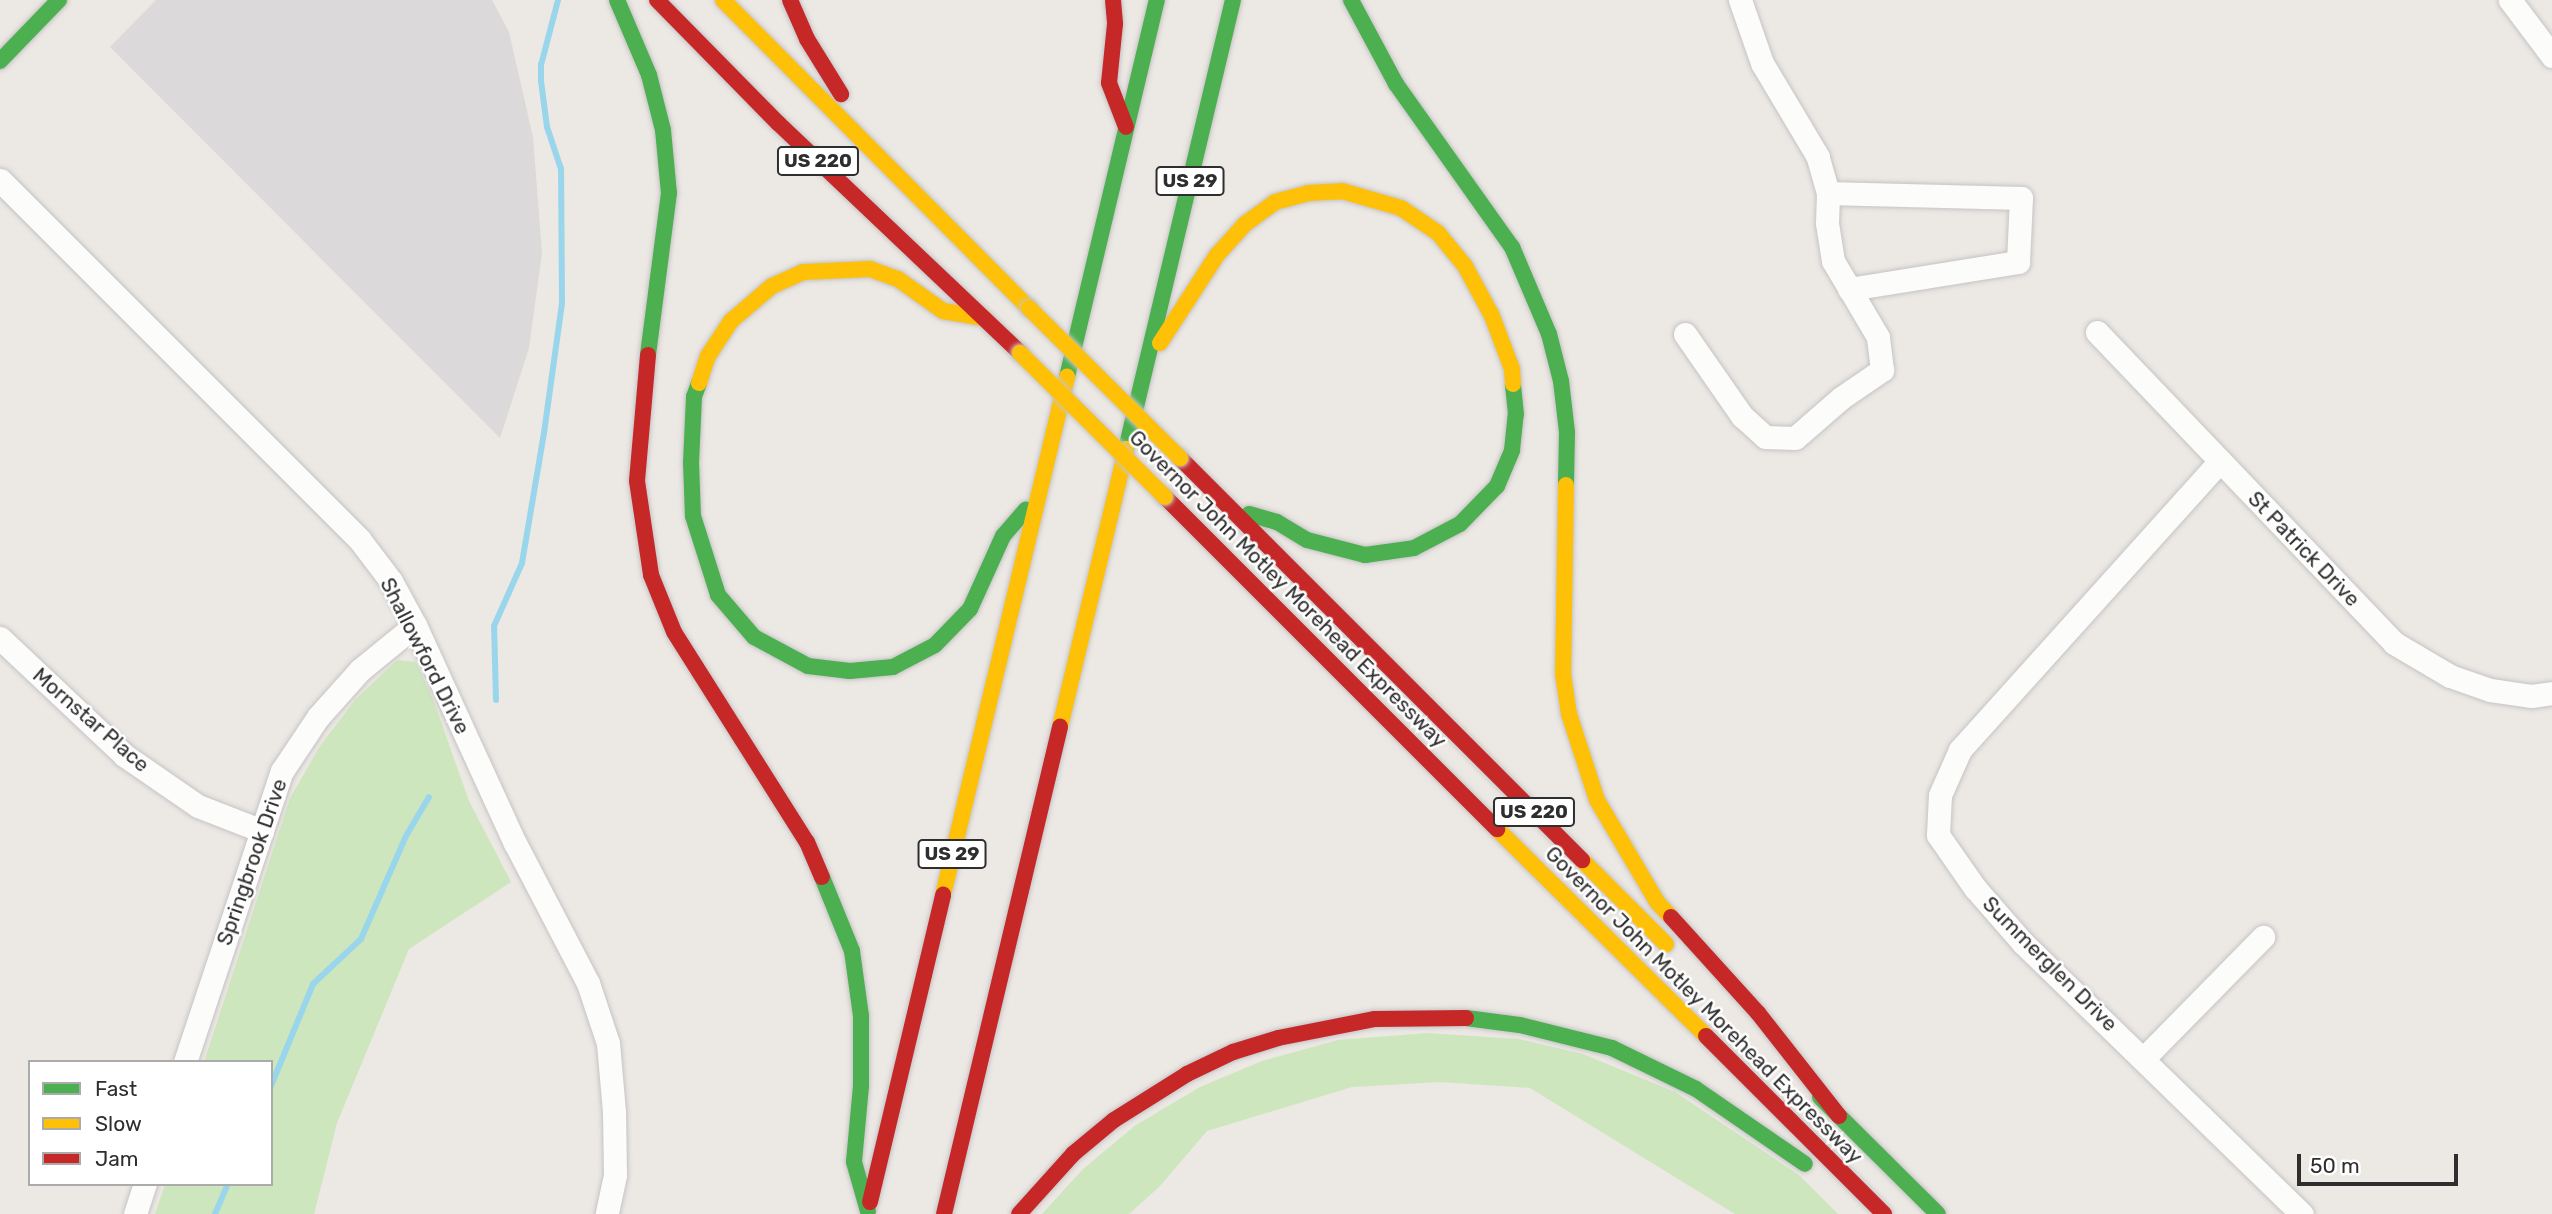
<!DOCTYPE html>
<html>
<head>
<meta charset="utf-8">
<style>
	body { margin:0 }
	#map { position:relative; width:2552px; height:1214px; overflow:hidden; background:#ece8e4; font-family:Rubik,sans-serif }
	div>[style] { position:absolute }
	.industrial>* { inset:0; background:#dcd9db }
	.green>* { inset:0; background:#cee6be }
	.stream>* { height:6px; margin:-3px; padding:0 3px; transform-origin:3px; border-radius:3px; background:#99d6ec }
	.roads { filter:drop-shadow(0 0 2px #c5c4c5) drop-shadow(0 0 2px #c5c4c5) }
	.street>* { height:23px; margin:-11.5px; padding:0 11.5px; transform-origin:11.5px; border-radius:11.5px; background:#fcfcfb }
	.fast>* { height:16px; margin:-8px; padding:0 8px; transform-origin:8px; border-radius:8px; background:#4caf50 }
	.slow>* { height:16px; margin:-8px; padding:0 8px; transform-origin:8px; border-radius:8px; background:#ffc107 }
	.jam>* { height:16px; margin:-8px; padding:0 8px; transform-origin:8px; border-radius:8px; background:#c62828 }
	.bridges { filter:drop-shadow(0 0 2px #c6c5c4) drop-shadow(0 0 2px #c6c5c4) }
	.slow-bridge>* { height:16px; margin:-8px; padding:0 8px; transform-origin:8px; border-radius:8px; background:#ffc107 }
	span { translate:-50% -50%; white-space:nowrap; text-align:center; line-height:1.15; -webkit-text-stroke:5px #fff; paint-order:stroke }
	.shield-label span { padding:2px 5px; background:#fff; border:2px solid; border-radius:5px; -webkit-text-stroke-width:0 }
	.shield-label { font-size:19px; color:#2e2e2e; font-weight:700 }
	.street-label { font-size:21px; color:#2e2e2e }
	.legend { position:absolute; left:28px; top:1060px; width:245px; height:126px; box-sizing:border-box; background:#fff; border:2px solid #ababab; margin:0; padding:9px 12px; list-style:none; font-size:21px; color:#2e2e2e }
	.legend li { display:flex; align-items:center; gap:14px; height:35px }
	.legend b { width:35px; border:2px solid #ababab }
	.scale { position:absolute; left:2297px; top:1154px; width:161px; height:32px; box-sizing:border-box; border:4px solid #2e2e2e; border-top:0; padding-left:9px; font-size:21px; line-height:24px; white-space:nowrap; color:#2e2e2e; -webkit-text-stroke:5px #fff; paint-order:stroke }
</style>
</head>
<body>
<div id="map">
	<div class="industrial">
		<i style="clip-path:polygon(156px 0,492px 0,509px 32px,533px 137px,542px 253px,529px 348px,500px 438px,110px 47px)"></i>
	</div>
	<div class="green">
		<i style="clip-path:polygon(397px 660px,416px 662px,433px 699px,469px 801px,511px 882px,409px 949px,337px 1123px,314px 1214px,155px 1214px,165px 1184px,271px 1184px,271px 1062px,204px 1062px,290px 798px,320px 746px,355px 700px)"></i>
		<i style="clip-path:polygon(1427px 1033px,1519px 1039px,1583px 1054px,1675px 1092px,1799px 1175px,1838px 1214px,1735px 1214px,1530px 1088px,1440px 1082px,1352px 1087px,1207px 1131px,1159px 1187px,1129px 1214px,1042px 1214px,1083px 1169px,1136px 1125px,1200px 1087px,1262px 1061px,1338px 1040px)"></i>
	</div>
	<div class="stream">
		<i style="left:496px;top:700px;width:74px;rotate:-91.5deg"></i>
		<i style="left:494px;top:626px;width:69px;rotate:-66deg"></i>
		<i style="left:522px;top:563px;width:132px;rotate:-80.4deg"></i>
		<i style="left:544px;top:433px;width:131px;rotate:-82.1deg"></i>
		<i style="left:562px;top:303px;width:134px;rotate:-90.4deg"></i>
		<i style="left:561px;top:169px;width:44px;rotate:-108.4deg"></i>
		<i style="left:547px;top:127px;width:46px;rotate:-97.4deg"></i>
		<i style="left:541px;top:81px;width:16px;rotate:-90deg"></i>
		<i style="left:541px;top:65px;width:67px;rotate:-75.3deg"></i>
		<i style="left:271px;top:1086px;width:110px;rotate:-67.6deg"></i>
		<i style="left:313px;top:984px;width:66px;rotate:-43.2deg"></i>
		<i style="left:361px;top:939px;width:112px;rotate:-66.4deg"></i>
		<i style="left:406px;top:836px;width:45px;rotate:-59.5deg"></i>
		<i style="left:215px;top:1214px;width:33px;rotate:-67deg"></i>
	</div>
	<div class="roads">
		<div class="street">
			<i style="left:2510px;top:0;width:70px;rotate:53.1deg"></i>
			<i style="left:0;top:180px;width:508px;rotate:45deg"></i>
			<i style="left:359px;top:539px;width:53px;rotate:52.7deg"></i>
			<i style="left:391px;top:581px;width:50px;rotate:61.4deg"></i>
			<i style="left:415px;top:625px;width:240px;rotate:65.4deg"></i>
			<i style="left:515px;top:843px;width:158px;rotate:62.5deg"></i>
			<i style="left:588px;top:983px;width:63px;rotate:71.6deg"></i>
			<i style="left:608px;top:1043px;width:69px;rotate:85deg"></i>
			<i style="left:614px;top:1112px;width:63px;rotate:89.1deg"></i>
			<i style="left:615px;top:1175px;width:40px;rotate:102deg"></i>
			<i style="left:1828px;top:193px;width:193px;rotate:1.5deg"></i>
			<i style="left:2021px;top:198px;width:64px;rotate:92.7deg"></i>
			<i style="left:2018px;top:262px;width:171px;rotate:170.9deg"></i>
			<i style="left:2097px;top:332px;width:430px;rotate:46.3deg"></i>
			<i style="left:2394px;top:643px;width:65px;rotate:30.5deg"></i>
			<i style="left:2450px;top:676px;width:42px;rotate:19.3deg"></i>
			<i style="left:2490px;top:690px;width:41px;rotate:8.3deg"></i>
			<i style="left:2531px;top:696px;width:21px;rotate:-8deg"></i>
			<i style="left:1685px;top:334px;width:100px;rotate:55.2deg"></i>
			<i style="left:1742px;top:416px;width:31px;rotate:42deg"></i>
			<i style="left:1765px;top:437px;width:30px;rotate:2deg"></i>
			<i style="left:1795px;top:438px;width:61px;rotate:-41deg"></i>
			<i style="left:1841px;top:398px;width:50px;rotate:-34.3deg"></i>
			<i style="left:1882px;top:370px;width:33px;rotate:-97deg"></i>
			<i style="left:1878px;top:337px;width:88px;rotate:-120.6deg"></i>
			<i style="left:1833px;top:261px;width:38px;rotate:-99deg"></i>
			<i style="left:1827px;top:223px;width:30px;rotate:-88deg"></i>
			<i style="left:1828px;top:193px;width:37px;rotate:-106deg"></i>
			<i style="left:1818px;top:157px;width:109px;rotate:-120.8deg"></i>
			<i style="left:1762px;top:63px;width:67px;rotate:-109.2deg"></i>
			<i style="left:2220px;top:461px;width:389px;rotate:132deg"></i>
			<i style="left:1960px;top:750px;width:49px;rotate:114deg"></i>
			<i style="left:1940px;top:795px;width:40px;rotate:92.9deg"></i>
			<i style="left:1938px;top:835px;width:65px;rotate:55.1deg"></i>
			<i style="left:1975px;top:888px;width:73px;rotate:48.9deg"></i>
			<i style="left:2023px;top:943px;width:389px;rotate:44.2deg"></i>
			<i style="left:0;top:638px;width:170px;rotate:43.3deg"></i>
			<i style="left:124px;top:755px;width:90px;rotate:34.6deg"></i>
			<i style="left:198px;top:806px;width:69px;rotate:21.3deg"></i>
			<i style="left:2144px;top:1058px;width:170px;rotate:-45.5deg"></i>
			<i style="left:185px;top:1062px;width:307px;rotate:-71.6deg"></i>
			<i style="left:282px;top:771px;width:65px;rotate:-56.3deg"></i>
			<i style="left:318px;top:717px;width:63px;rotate:-48.2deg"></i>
			<i style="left:360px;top:670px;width:71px;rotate:-39.3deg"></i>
			<i style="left:135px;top:1214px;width:32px;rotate:-72deg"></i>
		</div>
		<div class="fast">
			<i style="left:617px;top:0;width:82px;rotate:66.9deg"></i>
			<i style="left:649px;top:75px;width:57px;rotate:75.7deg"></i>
			<i style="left:663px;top:130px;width:63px;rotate:84.6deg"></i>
			<i style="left:669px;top:193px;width:163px;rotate:97.4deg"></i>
			<i style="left:1351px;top:0;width:95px;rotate:61.8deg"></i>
			<i style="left:1396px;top:84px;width:200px;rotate:54.6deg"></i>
			<i style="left:1512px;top:247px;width:95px;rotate:67deg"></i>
			<i style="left:1549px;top:334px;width:49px;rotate:75.7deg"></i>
			<i style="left:1561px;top:381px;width:51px;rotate:83.3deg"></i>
			<i style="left:1567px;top:432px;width:53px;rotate:91.1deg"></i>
			<i style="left:0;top:61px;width:85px;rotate:-46deg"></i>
			<i style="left:1067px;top:377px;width:388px;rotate:-76.6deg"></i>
			<i style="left:699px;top:383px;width:15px;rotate:110deg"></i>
			<i style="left:694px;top:397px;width:65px;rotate:92.6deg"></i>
			<i style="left:691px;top:462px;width:54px;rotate:87.9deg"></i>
			<i style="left:693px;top:516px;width:83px;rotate:72.4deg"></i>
			<i style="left:718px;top:595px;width:55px;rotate:49.4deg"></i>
			<i style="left:754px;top:637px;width:61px;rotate:28.2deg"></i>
			<i style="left:808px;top:666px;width:42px;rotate:6.8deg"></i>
			<i style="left:850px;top:671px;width:43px;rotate:-5.3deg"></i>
			<i style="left:893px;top:667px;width:47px;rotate:-27.6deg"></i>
			<i style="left:935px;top:645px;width:50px;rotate:-45.8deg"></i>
			<i style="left:970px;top:609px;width:80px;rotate:-65.7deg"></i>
			<i style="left:1003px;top:536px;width:35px;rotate:-49deg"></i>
			<i style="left:1126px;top:449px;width:462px;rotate:-76.6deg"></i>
			<i style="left:1249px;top:514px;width:29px;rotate:16deg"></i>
			<i style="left:1277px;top:522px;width:35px;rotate:31deg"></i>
			<i style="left:1307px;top:540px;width:60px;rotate:14.5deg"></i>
			<i style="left:1365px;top:555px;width:49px;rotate:-8.1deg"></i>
			<i style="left:1414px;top:548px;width:52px;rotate:-27.6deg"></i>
			<i style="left:1460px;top:524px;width:53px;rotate:-45.8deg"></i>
			<i style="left:1497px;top:486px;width:39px;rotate:-67deg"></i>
			<i style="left:1512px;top:450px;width:36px;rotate:-84deg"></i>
			<i style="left:1516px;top:414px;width:30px;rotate:-96deg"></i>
			<i style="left:822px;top:877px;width:80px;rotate:67.9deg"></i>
			<i style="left:852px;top:951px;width:66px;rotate:82.1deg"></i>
			<i style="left:861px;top:1016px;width:70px;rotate:90deg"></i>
			<i style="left:861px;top:1086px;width:76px;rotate:95.3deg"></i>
			<i style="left:854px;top:1162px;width:51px;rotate:74.1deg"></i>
			<i style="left:1466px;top:1018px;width:54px;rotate:7.4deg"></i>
			<i style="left:1520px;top:1025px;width:95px;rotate:14deg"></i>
			<i style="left:1612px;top:1048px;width:93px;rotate:26deg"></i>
			<i style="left:1696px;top:1089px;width:132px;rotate:34.5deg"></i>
			<i style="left:1820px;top:1097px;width:166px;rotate:44.8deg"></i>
		</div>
		<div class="slow">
			<i style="left:723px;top:0;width:434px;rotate:45.2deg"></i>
			<i style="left:1160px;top:343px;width:105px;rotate:-57.1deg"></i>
			<i style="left:1217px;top:255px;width:42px;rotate:-47.9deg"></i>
			<i style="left:1245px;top:224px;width:37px;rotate:-36deg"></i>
			<i style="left:1275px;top:202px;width:34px;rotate:-15deg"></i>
			<i style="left:1308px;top:193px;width:34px;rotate:-3deg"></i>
			<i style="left:1342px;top:191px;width:61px;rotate:16.1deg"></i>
			<i style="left:1401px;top:208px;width:45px;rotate:34deg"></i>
			<i style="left:1438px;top:233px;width:43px;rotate:50.7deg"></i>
			<i style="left:1465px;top:266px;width:57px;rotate:61.6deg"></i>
			<i style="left:1492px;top:316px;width:57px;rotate:69.3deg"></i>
			<i style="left:1512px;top:369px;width:15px;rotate:86deg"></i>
			<i style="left:699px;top:383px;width:28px;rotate:-72deg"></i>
			<i style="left:708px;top:356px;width:42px;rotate:-56.7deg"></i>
			<i style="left:731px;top:321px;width:54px;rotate:-40.5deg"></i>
			<i style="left:772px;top:286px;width:34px;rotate:-24deg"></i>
			<i style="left:803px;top:272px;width:67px;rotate:-2.6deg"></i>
			<i style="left:870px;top:269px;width:30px;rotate:20deg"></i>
			<i style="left:898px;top:279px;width:55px;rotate:35.4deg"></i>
			<i style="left:943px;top:311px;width:42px;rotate:9.7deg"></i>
			<i style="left:1566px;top:485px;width:189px;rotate:90.9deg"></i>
			<i style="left:1563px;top:674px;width:40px;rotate:81.5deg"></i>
			<i style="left:1569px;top:714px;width:90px;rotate:72deg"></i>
			<i style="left:1597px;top:800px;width:118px;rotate:59.5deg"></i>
			<i style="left:1657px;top:902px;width:21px;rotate:47deg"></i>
			<i style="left:1060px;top:727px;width:286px;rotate:-76.6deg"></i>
			<i style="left:1497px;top:829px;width:294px;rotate:44.7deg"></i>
			<i style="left:1582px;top:860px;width:119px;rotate:45deg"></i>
			<i style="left:943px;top:895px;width:533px;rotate:-76.54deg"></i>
		</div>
		<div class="jam">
			<i style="left:657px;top:0;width:173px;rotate:45.5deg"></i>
			<i style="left:778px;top:123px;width:334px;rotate:43.5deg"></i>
			<i style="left:790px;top:0;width:43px;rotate:66.4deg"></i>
			<i style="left:807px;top:39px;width:65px;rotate:58.3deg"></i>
			<i style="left:1113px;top:0;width:24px;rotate:85deg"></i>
			<i style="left:1115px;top:24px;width:59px;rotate:95.8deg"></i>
			<i style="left:1109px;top:83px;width:47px;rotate:68.9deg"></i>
			<i style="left:648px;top:355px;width:126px;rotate:95deg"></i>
			<i style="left:637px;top:481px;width:95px;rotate:81.5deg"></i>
			<i style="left:651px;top:575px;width:61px;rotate:68deg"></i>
			<i style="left:674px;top:632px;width:249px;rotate:57.7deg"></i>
			<i style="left:807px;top:842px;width:38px;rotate:67deg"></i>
			<i style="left:1180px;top:458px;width:569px;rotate:45deg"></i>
			<i style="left:1165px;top:497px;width:470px;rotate:45deg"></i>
			<i style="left:1671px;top:917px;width:130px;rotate:47.8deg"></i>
			<i style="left:1758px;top:1013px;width:131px;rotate:51.8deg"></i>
			<i style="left:1706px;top:1036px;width:252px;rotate:45deg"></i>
			<i style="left:870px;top:1202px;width:316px;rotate:-76.6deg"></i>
			<i style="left:944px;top:1214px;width:501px;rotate:-76.6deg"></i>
			<i style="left:1019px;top:1214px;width:81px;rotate:-48deg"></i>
			<i style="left:1073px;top:1154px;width:53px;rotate:-39.7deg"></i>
			<i style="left:1114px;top:1120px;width:86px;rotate:-32.2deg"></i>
			<i style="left:1187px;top:1074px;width:51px;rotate:-25.6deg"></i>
			<i style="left:1233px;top:1052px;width:47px;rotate:-17.3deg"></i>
			<i style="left:1278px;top:1038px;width:99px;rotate:-11.1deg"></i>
			<i style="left:1375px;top:1019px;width:91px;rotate:-0.6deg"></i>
		</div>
	</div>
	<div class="bridges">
		<div class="slow-bridge">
			<i style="left:1029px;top:308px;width:213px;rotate:44.8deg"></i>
			<i style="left:1020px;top:353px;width:204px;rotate:44.8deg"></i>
		</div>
	</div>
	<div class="shield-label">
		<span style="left:818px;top:161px">US 220</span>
		<span style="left:1190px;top:181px">US 29</span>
		<span style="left:1534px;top:812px">US 220</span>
		<span style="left:952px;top:854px">US 29</span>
	</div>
	<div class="street-label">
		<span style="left:2304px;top:549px;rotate:46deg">St Patrick Drive</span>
		<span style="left:1288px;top:589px;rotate:45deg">Governor John Motley Morehead Expressway</span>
		<span style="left:425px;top:656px;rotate:63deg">Shallowford Drive</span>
		<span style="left:91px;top:720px;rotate:41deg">Mornstar Place</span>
		<span style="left:252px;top:862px;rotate:-71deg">Springbrook Drive</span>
		<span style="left:2050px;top:964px;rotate:45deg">Summerglen Drive</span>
		<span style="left:1704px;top:1005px;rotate:45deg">Governor John Motley Morehead Expressway</span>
	</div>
	<ul class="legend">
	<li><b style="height:9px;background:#4caf50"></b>Fast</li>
	<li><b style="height:9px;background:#ffc107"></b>Slow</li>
	<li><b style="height:9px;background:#c62828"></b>Jam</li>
	</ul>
	<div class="scale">50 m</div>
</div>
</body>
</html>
